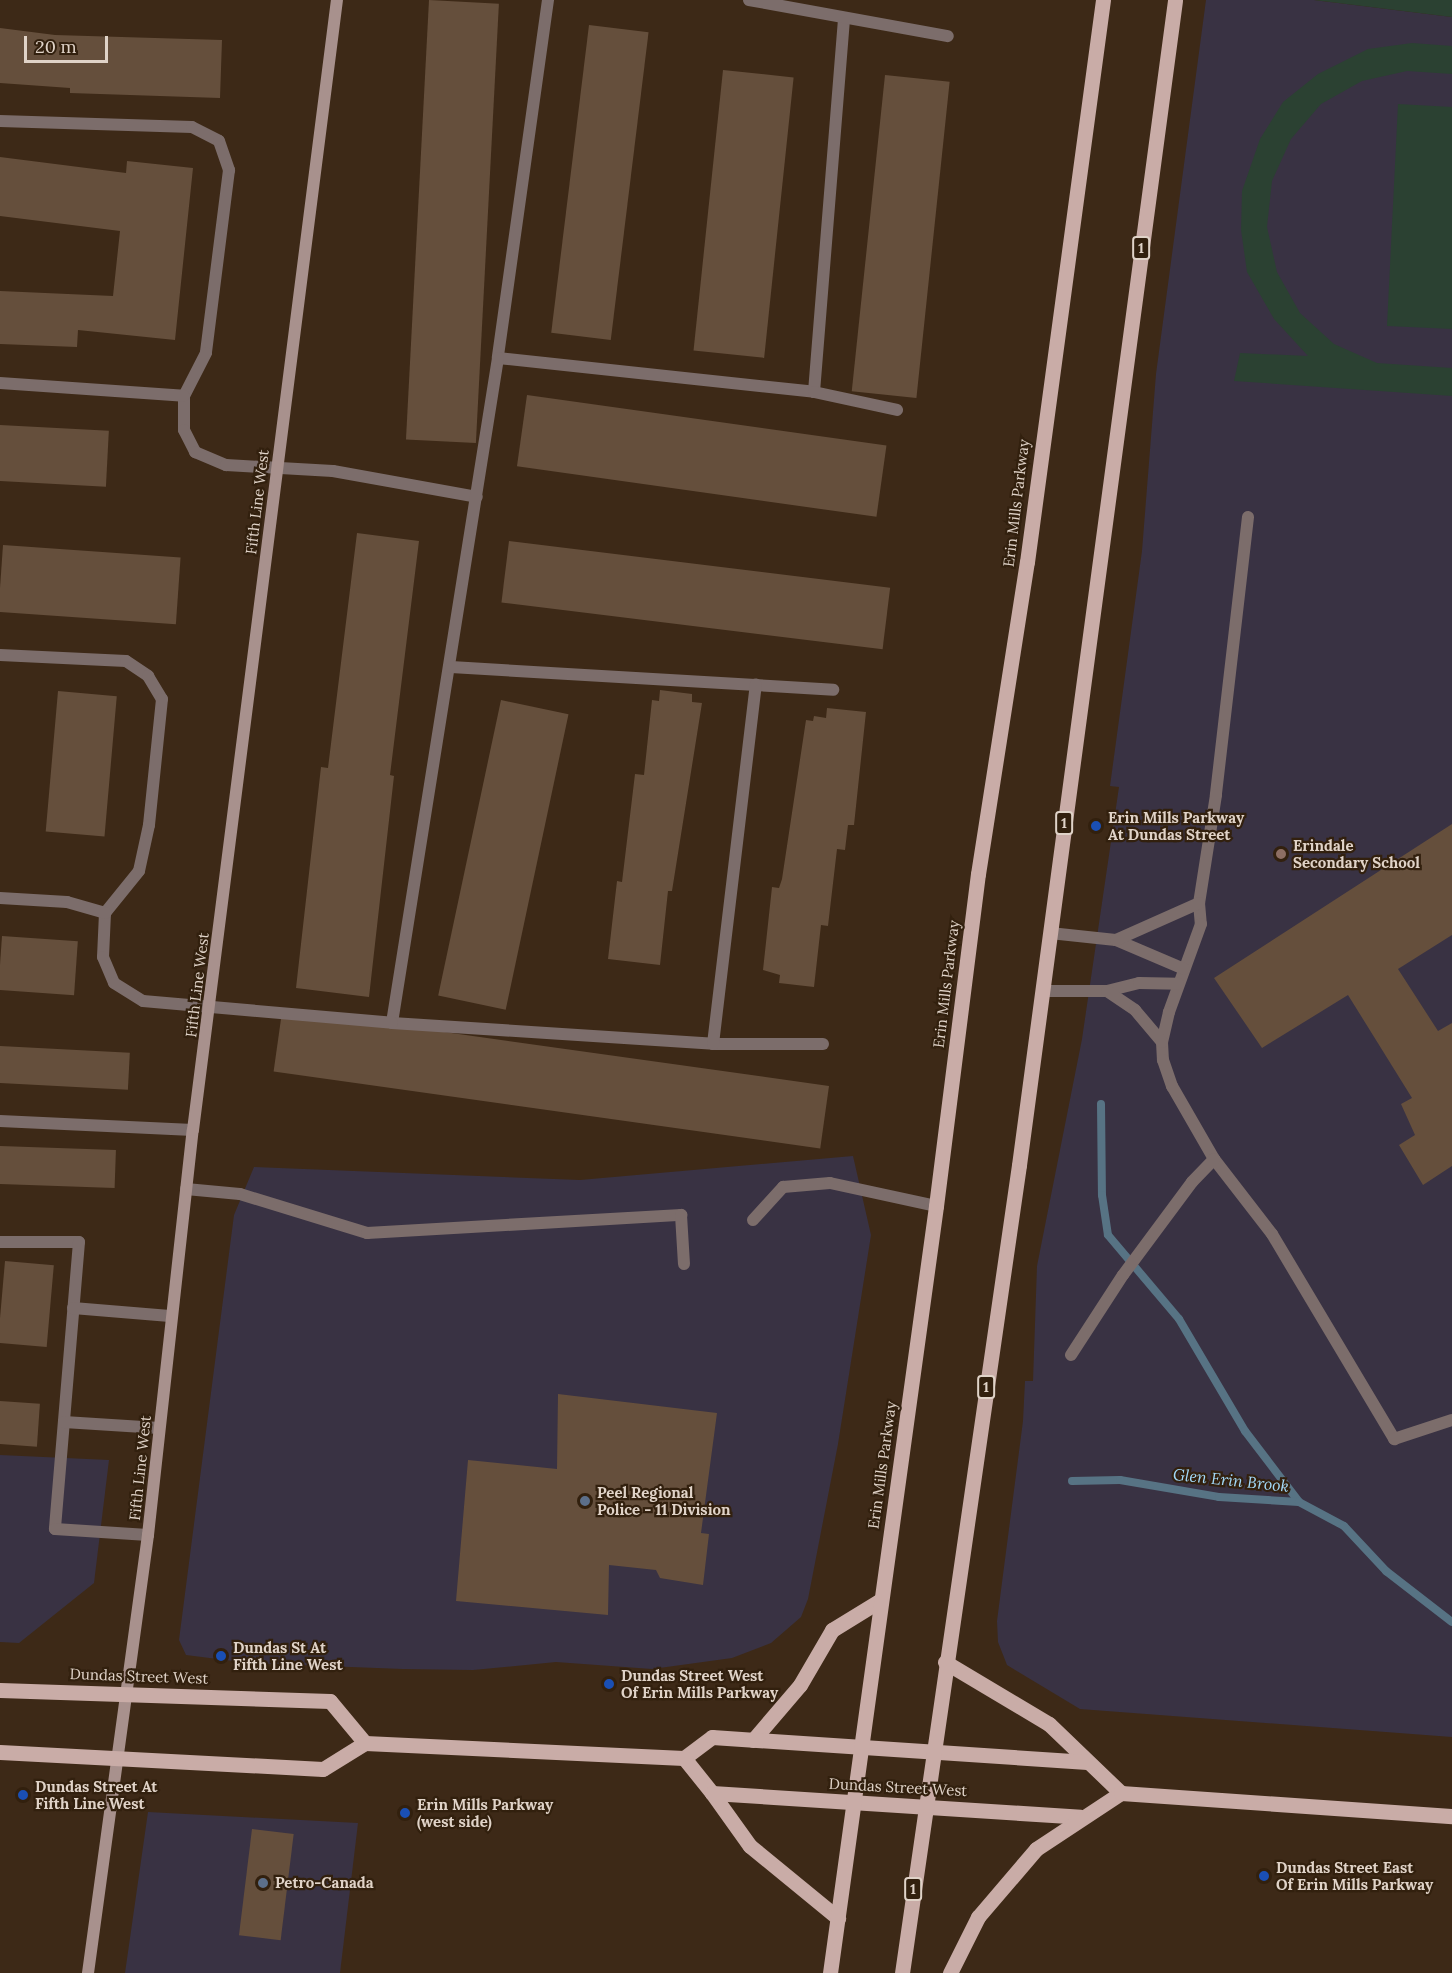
<!DOCTYPE html>
<html>
<head>
<meta charset="utf-8">
<style>
	body { margin:0 }
	#map { position:relative; width:1452px; height:1973px; overflow:hidden; background:#3d2917; font-family:Lora,serif }
	div>[style] { position:absolute }
	.commercial>* { inset:0; background:#393243 }
	.green>* { inset:0; background:#2b4132 }
	.stream>* { height:8px; margin:-4px; padding:0 4px; transform-origin:4px; border-radius:4px; background:#577384 }
	.building>* { inset:0; background:#654f3c; transform-origin:0 0 }
	.lane>* { height:12px; margin:-6px; padding:0 6px; transform-origin:6px; border-radius:6px; background:#7c6d6b }
	.secondary>* { height:12px; margin:-6px; padding:0 6px; transform-origin:6px; border-radius:6px; background:#a8918d }
	.primary>* { height:15px; margin:-7.5px; padding:0 7.5px; transform-origin:7.5px; border-radius:7.5px; background:#c9aca7 }
	.dots>* { width:16px; height:16px; translate:-50% -50%; box-sizing:border-box; border:3px solid #32200e; border-radius:50% }
	span { translate:-50% -50%; white-space:nowrap; text-align:center; line-height:1.15; -webkit-text-stroke:4.5px #32200e; paint-order:stroke }
	.shield-label span { padding:2px 4px; background:#32200e; border:2px solid; border-radius:4px; -webkit-text-stroke-width:0 }
	.shield-label { font-size:14px; color:#e0d3c8; font-weight:700 }
	.street-label { font-size:15px; color:#e0d3c8 }
	.poi-label { font-size:15px; color:#e0d3c8; font-weight:700 }
	.left { translate:0 -50%; text-align:left }
	.water-label { font-size:16px; color:#a3d9f9; font-style:italic }
	.scale { position:absolute; left:24px; top:36px; width:84px; height:27px; box-sizing:border-box; border:3px solid #e0d3c8; border-top:0; padding-left:8px; font-size:18px; line-height:21px; white-space:nowrap; color:#e0d3c8; -webkit-text-stroke:4px #32200e; paint-order:stroke }
</style>
</head>
<body>
<div id="map">
	<div class="commercial">
		<i style="clip-path:polygon(1206px 0,1314px 0,1452px 17px,1452px 1737px,1080px 1709px,1007px 1665px,998px 1642px,997px 1621px,1023px 1421px,1025px 1381px,1033px 1381px,1037px 1266px,1082px 1039px,1119px 787px,1110px 786px,1142px 551px,1156px 374px)"></i>
		<i style="clip-path:polygon(853px 1156px,871px 1235px,838px 1444px,808px 1599px,801px 1617px,771px 1643px,732px 1658px,652px 1669px,556px 1662px,473px 1670px,403px 1669px,249px 1663px,186px 1655px,179px 1640px,234px 1215px,254px 1167px,580px 1180px)"></i>
		<i style="clip-path:polygon(0 1455px,109px 1460px,94px 1583px,19px 1643px,0 1642px)"></i>
		<i style="clip-path:polygon(148px 1812px,358px 1823px,340px 1973px,125px 1973px)"></i>
	</div>
	<div class="green">
		<i style="clip-path:polygon(1314px 0,1452px 0,1452px 17px)"></i>
		<i style="clip-path:polygon(1412px 43px,1452px 46px,1452px 74px,1407px 71px,1362px 81px,1321px 104px,1291px 139px,1272px 181px,1267px 227px,1277px 272px,1300px 313px,1334px 344px,1377px 363px,1452px 368px,1452px 396px,1234px 381px,1240px 353px,1308px 356px,1274px 319px,1247px 272px,1241px 230px,1242px 191px,1260px 139px,1283px 102px,1318px 74px,1368px 49px)"></i>
		<i style="clip-path:polygon(1398px 104px,1452px 107px,1452px 329px,1387px 326px)"></i>
	</div>
	<div class="stream">
		<i style="left:1101px;top:1104px;width:91px;rotate:89.4deg"></i>
		<i style="left:1102px;top:1195px;width:40px;rotate:81.5deg"></i>
		<i style="left:1108px;top:1235px;width:110px;rotate:49.8deg"></i>
		<i style="left:1179px;top:1319px;width:130px;rotate:59.5deg"></i>
		<i style="left:1245px;top:1431px;width:89px;rotate:52.7deg"></i>
		<i style="left:1072px;top:1481px;width:48px;rotate:-1.2deg"></i>
		<i style="left:1120px;top:1480px;width:100px;rotate:9.7deg"></i>
		<i style="left:1219px;top:1497px;width:80px;rotate:3.6deg"></i>
		<i style="left:1299px;top:1502px;width:51px;rotate:28.1deg"></i>
		<i style="left:1344px;top:1526px;width:62px;rotate:47deg"></i>
		<i style="left:1386px;top:1571px;width:83px;rotate:37.7deg"></i>
	</div>
	<div class="building">
		<i style="left:429px;top:0;width:70px;height:440px;rotate:3deg"></i>
		<i style="left:589px;top:25px;width:60px;height:310px;rotate:7deg"></i>
		<i style="clip-path:polygon(0 28px,55px 35px,222px 40px,220px 98px,70px 93px,70px 88px,0 83px)"></i>
		<i style="left:723px;top:70px;width:71px;height:282px;rotate:6deg"></i>
		<i style="left:885px;top:75px;width:65px;height:318px;rotate:6deg"></i>
		<i style="clip-path:polygon(0 157px,126px 173px,127px 161px,193px 168px,175px 340px,78px 330px,77px 347px,0 344px,0 291px,113px 296px,120px 231px,0 216px)"></i>
		<i style="left:527px;top:395px;width:363px;height:72px;rotate:8deg"></i>
		<i style="left:0;top:425px;width:109px;height:56px;rotate:3deg"></i>
		<i style="clip-path:polygon(357px 533px,419px 541px,390px 775px,394px 776px,369px 997px,296px 988px,321px 767px,328px 768px)"></i>
		<i style="left:509px;top:541px;width:384px;height:62px;rotate:7deg"></i>
		<i style="left:3px;top:545px;width:178px;height:67px;rotate:4deg"></i>
		<i style="clip-path:polygon(660px 690px,692px 694px,692px 702px,702px 703px,672px 891px,668px 891px,660px 965px,608px 959px,617px 881px,622px 882px,635px 774px,644px 775px,652px 700px,659px 701px)"></i>
		<i style="left:58px;top:691px;width:59px;height:141px;rotate:5deg"></i>
		<i style="left:501px;top:700px;width:69px;height:302px;rotate:12deg"></i>
		<i style="clip-path:polygon(827px 708px,866px 712px,854px 825px,848px 825px,845px 850px,837px 849px,828px 926px,821px 925px,814px 987px,779px 983px,780px 975px,763px 970px,772px 887px,779px 888px,782px 879px,806px 720px,813px 721px,814px 716px,826px 718px)"></i>
		<i style="clip-path:polygon(1452px 824px,1452px 935px,1398px 969px,1438px 1031px,1452px 1023px,1452px 1166px,1423px 1185px,1399px 1145px,1415px 1135px,1401px 1104px,1412px 1098px,1348px 995px,1262px 1048px,1214px 978px)"></i>
		<i style="left:2px;top:936px;width:76px;height:54px;rotate:4deg"></i>
		<i style="left:0;top:1046px;width:130px;height:37px;rotate:3deg"></i>
		<i style="left:829px;top:1086px;width:63px;height:552px;rotate:98deg"></i>
		<i style="left:0;top:1146px;width:116px;height:38px;rotate:2deg"></i>
		<i style="left:5px;top:1261px;width:49px;height:82px;rotate:5deg"></i>
		<i style="clip-path:polygon(558px 1394px,717px 1413px,701px 1533px,709px 1534px,703px 1585px,660px 1578px,656px 1570px,609px 1565px,608px 1615px,456px 1601px,468px 1460px,557px 1469px)"></i>
		<i style="left:0;top:1401px;width:40px;height:43px;rotate:4deg"></i>
		<i style="left:252px;top:1829px;width:42px;height:107px;rotate:7deg"></i>
	</div>
	<div class="lane">
		<i style="left:548px;top:0;width:361px;rotate:98deg"></i>
		<i style="left:498px;top:358px;width:318px;rotate:6.1deg"></i>
		<i style="left:814px;top:392px;width:373px;rotate:-85.4deg"></i>
		<i style="left:749px;top:0;width:202px;rotate:10.3deg"></i>
		<i style="left:0;top:121px;width:192px;rotate:1.8deg"></i>
		<i style="left:192px;top:127px;width:30px;rotate:27deg"></i>
		<i style="left:219px;top:141px;width:31px;rotate:71deg"></i>
		<i style="left:229px;top:170px;width:184px;rotate:97.2deg"></i>
		<i style="left:206px;top:353px;width:48px;rotate:117.1deg"></i>
		<i style="left:184px;top:396px;width:34px;rotate:90deg"></i>
		<i style="left:184px;top:430px;width:25px;rotate:63deg"></i>
		<i style="left:195px;top:452px;width:34px;rotate:23deg"></i>
		<i style="left:226px;top:465px;width:107px;rotate:3.2deg"></i>
		<i style="left:333px;top:471px;width:146px;rotate:10.2deg"></i>
		<i style="left:498px;top:358px;width:673px;rotate:99.06deg"></i>
		<i style="left:392px;top:1023px;width:322px;rotate:3.7deg"></i>
		<i style="left:713px;top:1044px;width:110px"></i>
		<i style="left:0;top:383px;width:184px;rotate:4deg"></i>
		<i style="left:814px;top:392px;width:85px;rotate:12.2deg"></i>
		<i style="left:1248px;top:517px;width:280px;rotate:96.6deg"></i>
		<i style="left:1216px;top:795px;width:109px;rotate:98.9deg"></i>
		<i style="left:1199px;top:903px;width:21px;rotate:85deg"></i>
		<i style="left:1201px;top:924px;width:94px;rotate:110deg"></i>
		<i style="left:1169px;top:1012px;width:31px;rotate:103deg"></i>
		<i style="left:1162px;top:1042px;width:18px;rotate:87deg"></i>
		<i style="left:1163px;top:1060px;width:28px;rotate:71deg"></i>
		<i style="left:1172px;top:1086px;width:84px;rotate:60.1deg"></i>
		<i style="left:1214px;top:1159px;width:95px;rotate:52.3deg"></i>
		<i style="left:1272px;top:1234px;width:239px;rotate:59.2deg"></i>
		<i style="left:1394px;top:1439px;width:61px;rotate:-18.1deg"></i>
		<i style="left:0;top:655px;width:126px;rotate:2.7deg"></i>
		<i style="left:126px;top:661px;width:27px;rotate:34deg"></i>
		<i style="left:148px;top:676px;width:27px;rotate:59deg"></i>
		<i style="left:162px;top:699px;width:127px;rotate:95.9deg"></i>
		<i style="left:149px;top:825px;width:47px;rotate:102.3deg"></i>
		<i style="left:139px;top:871px;width:54px;rotate:129deg"></i>
		<i style="left:105px;top:913px;width:44px;rotate:92.6deg"></i>
		<i style="left:103px;top:957px;width:28px;rotate:67deg"></i>
		<i style="left:114px;top:983px;width:34px;rotate:32deg"></i>
		<i style="left:143px;top:1001px;width:250px;rotate:5deg"></i>
		<i style="left:451px;top:667px;width:383px;rotate:3.4deg"></i>
		<i style="left:0;top:898px;width:67px;rotate:3.4deg"></i>
		<i style="left:67px;top:902px;width:40px;rotate:16deg"></i>
		<i style="left:1050px;top:933px;width:66px;rotate:6.1deg"></i>
		<i style="left:1116px;top:940px;width:74px;rotate:23.1deg"></i>
		<i style="left:1116px;top:940px;width:91px;rotate:-24deg"></i>
		<i style="left:1043px;top:991px;width:64px"></i>
		<i style="left:1107px;top:991px;width:33px;rotate:-14deg"></i>
		<i style="left:1139px;top:983px;width:39px;rotate:1deg"></i>
		<i style="left:1107px;top:991px;width:34px;rotate:34deg"></i>
		<i style="left:1135px;top:1010px;width:42px;rotate:49.8deg"></i>
		<i style="left:713px;top:1044px;width:362px;rotate:-83.2deg"></i>
		<i style="left:0;top:1121px;width:193px;rotate:2.7deg"></i>
		<i style="left:186px;top:1189px;width:54px;rotate:5.3deg"></i>
		<i style="left:240px;top:1194px;width:133px;rotate:17.1deg"></i>
		<i style="left:367px;top:1233px;width:315px;rotate:-3.3deg"></i>
		<i style="left:681px;top:1215px;width:49px;rotate:86.5deg"></i>
		<i style="left:753px;top:1220px;width:45px;rotate:-47.7deg"></i>
		<i style="left:783px;top:1187px;width:47px;rotate:-4.9deg"></i>
		<i style="left:830px;top:1183px;width:108px;rotate:12.2deg"></i>
		<i style="left:0;top:1242px;width:79px"></i>
		<i style="left:79px;top:1242px;width:288px;rotate:94.8deg"></i>
		<i style="left:55px;top:1529px;width:93px;rotate:3.7deg"></i>
		<i style="left:73px;top:1308px;width:97px;rotate:4.7deg"></i>
		<i style="left:1071px;top:1355px;width:95px;rotate:-57deg"></i>
		<i style="left:1123px;top:1275px;width:116px;rotate:-53.4deg"></i>
		<i style="left:1192px;top:1182px;width:32px;rotate:-46deg"></i>
		<i style="left:64px;top:1422px;width:95px;rotate:3.6deg"></i>
	</div>
	<div class="secondary">
		<i style="left:88px;top:1973px;width:442px;rotate:-82.2deg"></i>
		<i style="left:148px;top:1535px;width:407px;rotate:-83.7deg"></i>
		<i style="left:193px;top:1130px;width:1139px;rotate:-82.74deg"></i>
	</div>
	<div class="primary">
		<i style="left:945px;top:1662px;width:121px;rotate:30.8deg"></i>
		<i style="left:1049px;top:1724px;width:100px;rotate:43.8deg"></i>
		<i style="left:0;top:1690px;width:330px;rotate:1.9deg"></i>
		<i style="left:330px;top:1701px;width:55px;rotate:50.2deg"></i>
		<i style="left:753px;top:1740px;width:72px;rotate:-49.5deg"></i>
		<i style="left:800px;top:1685px;width:64px;rotate:-59.8deg"></i>
		<i style="left:832px;top:1630px;width:57px;rotate:-31.5deg"></i>
		<i style="left:0;top:1752px;width:323px;rotate:3deg"></i>
		<i style="left:323px;top:1769px;width:49px;rotate:-31.8deg"></i>
		<i style="left:365px;top:1743px;width:319px;rotate:2.7deg"></i>
		<i style="left:684px;top:1758px;width:35px;rotate:-37deg"></i>
		<i style="left:712px;top:1737px;width:376px;rotate:3.8deg"></i>
		<i style="left:684px;top:1758px;width:45px;rotate:51.3deg"></i>
		<i style="left:712px;top:1793px;width:369px;rotate:3.7deg"></i>
		<i style="left:712px;top:1793px;width:65px;rotate:54.4deg"></i>
		<i style="left:750px;top:1846px;width:114px;rotate:39.3deg"></i>
		<i style="left:830px;top:1973px;width:774px;rotate:-82.13deg"></i>
		<i style="left:936px;top:1206px;width:335px;rotate:-82.8deg"></i>
		<i style="left:978px;top:874px;width:316px;rotate:-81.1deg"></i>
		<i style="left:1027px;top:562px;width:567px;rotate:-82.3deg"></i>
		<i style="left:902px;top:1973px;width:816px;rotate:-81.76deg"></i>
		<i style="left:1019px;top:1165px;width:1175px;rotate:-82.37deg"></i>
		<i style="left:950px;top:1973px;width:63px;rotate:-63.4deg"></i>
		<i style="left:978px;top:1917px;width:89px;rotate:-49.5deg"></i>
		<i style="left:1036px;top:1849px;width:102px;rotate:-33.4deg"></i>
		<i style="left:1121px;top:1793px;width:332px;rotate:4deg"></i>
	</div>
	<div class="dots">
		<i style="left:1096px;top:826px;background:#1a4fb4"></i>
		<i style="left:1281px;top:854px;background:#8d6e63"></i>
		<i style="left:585px;top:1501px;background:#5c6f8a"></i>
		<i style="left:221px;top:1656px;background:#1a4fb4"></i>
		<i style="left:609px;top:1684px;background:#1a4fb4"></i>
		<i style="left:23px;top:1795px;background:#1a4fb4"></i>
		<i style="left:405px;top:1813px;background:#1a4fb4"></i>
		<i style="left:1264px;top:1876px;background:#1a4fb4"></i>
		<i style="left:263px;top:1883px;background:#5c6f8a"></i>
	</div>
	<div class="shield-label">
		<span style="left:1141px;top:248px">1</span>
		<span style="left:1064px;top:823px">1</span>
		<span style="left:986px;top:1387px">1</span>
		<span style="left:913px;top:1889px">1</span>
	</div>
	<div class="street-label">
		<span style="left:257px;top:502px;rotate:-83deg">Fifth Line West</span>
		<span style="left:1016px;top:503px;rotate:-83deg">Erin Mills Parkway</span>
		<span style="left:946px;top:984px;rotate:-83deg">Erin Mills Parkway</span>
		<span style="left:197px;top:985px;rotate:-83deg">Fifth Line West</span>
		<span style="left:882px;top:1465px;rotate:-82deg">Erin Mills Parkway</span>
		<span style="left:140px;top:1468px;rotate:-84deg">Fifth Line West</span>
		<span style="left:139px;top:1676px;rotate:2deg">Dundas Street West</span>
		<span style="left:898px;top:1787px;rotate:3deg">Dundas Street West</span>
	</div>
	<div class="poi-label">
		<span class="left" style="left:1108px;top:826px">Erin Mills Parkway<br>At Dundas Street</span>
		<span class="left" style="left:1293px;top:854px">Erindale<br>Secondary School</span>
		<span class="left" style="left:597px;top:1501px">Peel Regional<br>Police - 11 Division</span>
		<span class="left" style="left:233px;top:1656px">Dundas St At<br>Fifth Line West</span>
		<span class="left" style="left:621px;top:1684px">Dundas Street West<br>Of Erin Mills Parkway</span>
		<span class="left" style="left:35px;top:1795px">Dundas Street At<br>Fifth Line West</span>
		<span class="left" style="left:417px;top:1813px">Erin Mills Parkway<br>(west side)</span>
		<span class="left" style="left:1276px;top:1876px">Dundas Street East<br>Of Erin Mills Parkway</span>
		<span class="left" style="left:275px;top:1883px">Petro-Canada</span>
	</div>
	<div class="water-label">
		<span style="left:1231px;top:1480px;rotate:6deg">Glen Erin Brook</span>
	</div>
	<div class="scale">20 m</div>
</div>
</body>
</html>
